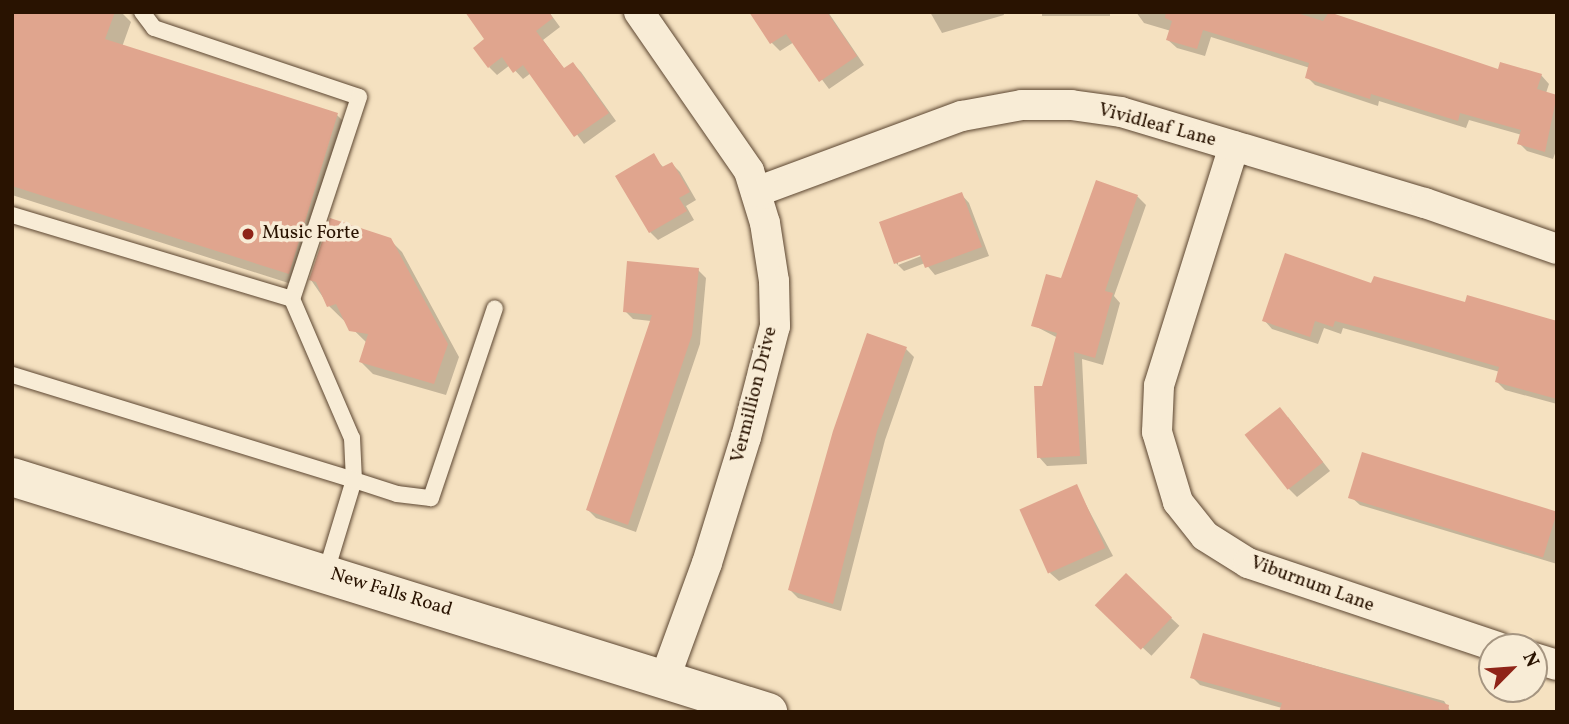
<!DOCTYPE html>
<html>
<head>
<meta charset="utf-8">
<style>
	body { margin:0 }
	#map { position:relative; width:1569px; height:724px; overflow:hidden; background:#f5e1c0; font-family:Vollkorn,serif }
	div>[style] { position:absolute }
	.shadow>* { inset:0; background:#0003; transform-origin:0 0 }
	.building>* { inset:0; background:#e0a58e; transform-origin:0 0 }
	.roads { filter:drop-shadow(0 0 2px #5c4631) drop-shadow(0 0 2px #5c4631) }
	.lane>* { height:16px; margin:-8px; padding:0 8px; transform-origin:8px; border-radius:8px; background:#f8ecd6 }
	.street>* { height:30px; margin:-15px; padding:0 15px; transform-origin:15px; border-radius:15px; background:#f8ecd6 }
	.secondary>* { height:38px; margin:-19px; padding:0 19px; transform-origin:19px; border-radius:19px; background:#f8ecd6 }
	.dots>* { width:19px; height:19px; translate:-50% -50%; box-sizing:border-box; border:4px solid #f8ecd6; border-radius:50% }
	span { translate:-50% -50%; white-space:nowrap; text-align:center; line-height:1.15; -webkit-text-stroke:7px #f8ecd6; paint-order:stroke }
	.street-label { font-size:19px; color:#291301 }
	.poi-label { font-size:19px; color:#291301 }
	.left { translate:0 -50%; text-align:left }
	.frame { position:absolute; inset:0; border:14px solid #291301; pointer-events:none }
	.north { position:absolute; left:1478px; top:633px; width:70px; height:70px; box-sizing:border-box; background:#f8ecd6; border:2px solid #a59581; border-radius:50%; rotate:65deg; font-size:19px; font-weight:700; line-height:28px; text-align:center; color:#291301 }
	.north::after { content:''; display:block; margin:auto; width:24px; height:32px; background:#8f2418; clip-path:polygon(50% 0,100% 100%,50% 72%,0 100%) }
</style>
</head>
<body>
<div id="map">
	<div class="shadow">
		<i style="clip-path:polygon(12px 12px,121px 12px,131px 22px,122px 47px,337px 115px,352px 130px,304px 288px,12px 195px)"></i>
		<i style="clip-path:polygon(549px 12px,560px 27px,543px 40px,565px 70px,573px 64px,581px 72px,616px 121px,584px 144px,531px 73px,523px 79px,510px 65px,497px 75px,489px 67px)"></i>
		<i style="clip-path:polygon(758px 12px,828px 12px,864px 65px,829px 89px,794px 42px,780px 51px,772px 43px,757px 21px)"></i>
		<i style="clip-path:polygon(930px 12px,1003px 12px,1004px 15px,942px 33px)"></i>
		<i style="left:1042px;top:12px;width:68px;height:4px"></i>
		<i style="clip-path:polygon(1136px 12px,1323px 12px,1499px 72px,1541px 75px,1549px 84px,1546px 93px,1557px 97px,1557px 148px,1553px 159px,1527px 151px,1519px 143px,1522px 135px,1469px 120px,1466px 128px,1379px 101px,1378px 106px,1315px 85px,1307px 77px,1310px 68px,1211px 37px,1205px 56px,1177px 48px,1168px 40px,1171px 31px,1144px 23px)"></i>
		<i style="clip-path:polygon(653px 156px,664px 168px,672px 164px,680px 172px,696px 200px,686px 206px,694px 220px,658px 240px,650px 232px)"></i>
		<i style="clip-path:polygon(1097px 182px,1138px 197px,1146px 205px,1114px 296px,1120px 303px,1103px 365px,1082px 359px,1087px 464px,1047px 466px,1039px 457px,1043px 388px,1058px 338px,1033px 325px,1062px 280px)"></i>
		<i style="clip-path:polygon(evenodd,961px 194px,969px 203px,989px 256px,935px 275px,925px 263px,904px 271px,896px 263px,881px 223px,961px 194px,928px 250px,929px 253px,898px 265px,898px 261px,928px 250px)"></i>
		<i style="clip-path:polygon(390px 240px,402px 252px,459px 357px,446px 395px,373px 374px,361px 362px,367px 343px,329px 306px,311px 280px)"></i>
		<i style="clip-path:polygon(698px 270px,706px 278px,700px 344px,636px 532px,596px 518px,588px 510px,651px 321px,633px 319px,625px 311px)"></i>
		<i style="clip-path:polygon(1373px 285px,1557px 321px,1557px 404px,1505px 390px,1497px 382px,1500px 372px,1343px 328px,1341px 334px,1324px 328px,1318px 344px,1272px 329px,1264px 320px)"></i>
		<i style="clip-path:polygon(906px 349px,914px 357px,885px 440px,841px 611px,798px 598px,790px 590px)"></i>
		<i style="clip-path:polygon(1288px 417px,1330px 471px,1297px 497px,1289px 489px)"></i>
		<i style="clip-path:polygon(1076px 486px,1113px 556px,1059px 581px,1050px 573px)"></i>
		<i style="clip-path:polygon(1351px 497px,1557px 513px,1557px 564px,1360px 505px)"></i>
		<i style="left:1126px;top:576px;width:73px;height:41px;rotate:43deg"></i>
		<i style="clip-path:polygon(1204px 635px,1444px 701px,1451px 712px,1281px 712px,1282px 708px,1200px 685px,1192px 677px)"></i>
	</div>
	<div class="building">
		<i style="clip-path:polygon(12px 12px,115px 12px,105px 39px,338px 113px,289px 274px,12px 186px)"></i>
		<i style="clip-path:polygon(465px 12px,549px 12px,553px 18px,536px 31px,564px 68px,573px 62px,609px 113px,574px 137px,523px 65px,513px 73px,502px 57px,488px 68px,473px 48px,484px 39px)"></i>
		<i style="clip-path:polygon(749px 12px,827px 12px,857px 56px,819px 82px,786px 34px,770px 44px)"></i>
		<i style="clip-path:polygon(1166px 12px,1294px 12px,1323px 21px,1329px 12px,1498px 69px,1500px 62px,1542px 74px,1537px 89px,1557px 95px,1545px 152px,1517px 144px,1521px 130px,1460px 113px,1458px 121px,1371px 94px,1370px 99px,1305px 78px,1309px 63px,1203px 30px,1197px 49px,1166px 40px,1172px 21px,1165px 18px)"></i>
		<i style="clip-path:polygon(654px 153px,662px 167px,672px 162px,690px 192px,679px 198px,687px 211px,649px 233px,615px 176px)"></i>
		<i style="clip-path:polygon(1096px 180px,1138px 195px,1105px 291px,1113px 293px,1095px 358px,1074px 352px,1080px 456px,1037px 458px,1034px 386px,1042px 386px,1057px 333px,1031px 326px,1046px 274px,1061px 278px)"></i>
		<i style="clip-path:polygon(962px 192px,982px 247px,925px 268px,920px 255px,894px 264px,879px 222px)"></i>
		<i style="clip-path:polygon(330px 218px,391px 238px,448px 344px,434px 384px,359px 362px,368px 334px,349px 331px,336px 304px,327px 307px,316px 282px,309px 280px)"></i>
		<i style="clip-path:polygon(1285px 253px,1371px 283px,1374px 276px,1465px 302px,1467px 295px,1557px 321px,1557px 399px,1495px 382px,1499px 367px,1413px 342px,1335px 321px,1333px 327px,1315px 321px,1310px 337px,1262px 321px)"></i>
		<i style="clip-path:polygon(627px 261px,699px 268px,692px 335px,628px 525px,586px 510px,652px 315px,623px 312px)"></i>
		<i style="clip-path:polygon(867px 333px,907px 347px,877px 431px,833px 604px,788px 590px,833px 431px)"></i>
		<i style="left:1280px;top:407px;width:70px;height:45px;rotate:52deg"></i>
		<i style="left:1362px;top:452px;width:204px;height:48px;rotate:17deg"></i>
		<i style="left:1077px;top:484px;width:70px;height:63px;rotate:66deg"></i>
		<i style="left:1126px;top:573px;width:64px;height:45px;rotate:44deg"></i>
		<i style="clip-path:polygon(1203px 633px,1449px 705px,1448px 712px,1279px 712px,1282px 703px,1190px 678px)"></i>
	</div>
	<div class="roads">
		<div class="lane">
			<i style="left:142px;top:12px;width:20px;rotate:53deg"></i>
			<i style="left:154px;top:28px;width:216px;rotate:18.6deg"></i>
			<i style="left:359px;top:97px;width:213px;rotate:108.3deg"></i>
			<i style="left:12px;top:215px;width:292px;rotate:16.7deg"></i>
			<i style="left:292px;top:299px;width:151px;rotate:66.7deg"></i>
			<i style="left:352px;top:438px;width:42px;rotate:87.3deg"></i>
			<i style="left:354px;top:480px;width:358px;rotate:-162.9deg"></i>
			<i style="left:326px;top:572px;width:96px;rotate:-73.1deg"></i>
			<i style="left:354px;top:480px;width:45px;rotate:18deg"></i>
			<i style="left:397px;top:494px;width:34px;rotate:7deg"></i>
			<i style="left:431px;top:498px;width:200px;rotate:-71.4deg"></i>
		</div>
		<div class="street">
			<i style="left:639px;top:12px;width:193px;rotate:55.3deg"></i>
			<i style="left:749px;top:171px;width:54px;rotate:72.9deg"></i>
			<i style="left:765px;top:223px;width:59px;rotate:81.2deg"></i>
			<i style="left:774px;top:281px;width:45px;rotate:88.7deg"></i>
			<i style="left:775px;top:326px;width:115px;rotate:104.6deg"></i>
			<i style="left:746px;top:437px;width:132px;rotate:107.2deg"></i>
			<i style="left:707px;top:563px;width:122px;rotate:110.1deg"></i>
			<i style="left:1234px;top:146px;width:251px;rotate:107.4deg"></i>
			<i style="left:1159px;top:386px;width:46px;rotate:92.5deg"></i>
			<i style="left:1157px;top:432px;width:73px;rotate:73.3deg"></i>
			<i style="left:1178px;top:502px;width:43px;rotate:51.5deg"></i>
			<i style="left:1205px;top:536px;width:51px;rotate:32.1deg"></i>
			<i style="left:1248px;top:563px;width:264px;rotate:18.6deg"></i>
			<i style="left:756px;top:192px;width:220px;rotate:-20.3deg"></i>
			<i style="left:962px;top:116px;width:61px;rotate:-10.4deg"></i>
			<i style="left:1022px;top:105px;width:49px"></i>
			<i style="left:1071px;top:105px;width:50px;rotate:8deg"></i>
			<i style="left:1121px;top:112px;width:317px;rotate:16.7deg"></i>
			<i style="left:1425px;top:203px;width:140px;rotate:19.2deg"></i>
			<i style="left:1534px;top:658px;width:24px;rotate:17deg"></i>
		</div>
		<div class="secondary">
			<i style="left:12px;top:477px;width:792px;rotate:17.27deg"></i>
		</div>
	</div>
	<div class="dots">
		<i style="left:248px;top:234px;background:#8f2418"></i>
	</div>
	<div class="street-label">
		<span style="left:1157px;top:126px;rotate:15deg">Vividleaf Lane</span>
		<span style="left:755px;top:395px;rotate:-76deg">Vermillion Drive</span>
		<span style="left:1312px;top:585px;rotate:20deg">Viburnum Lane</span>
		<span style="left:391px;top:593px;rotate:17deg">New Falls Road</span>
	</div>
	<div class="poi-label">
		<span class="left" style="left:262px;top:234px">Music Forte</span>
	</div>
	<div class="frame"></div>
	<div class="north">N</div>
</div>
</body>
</html>
